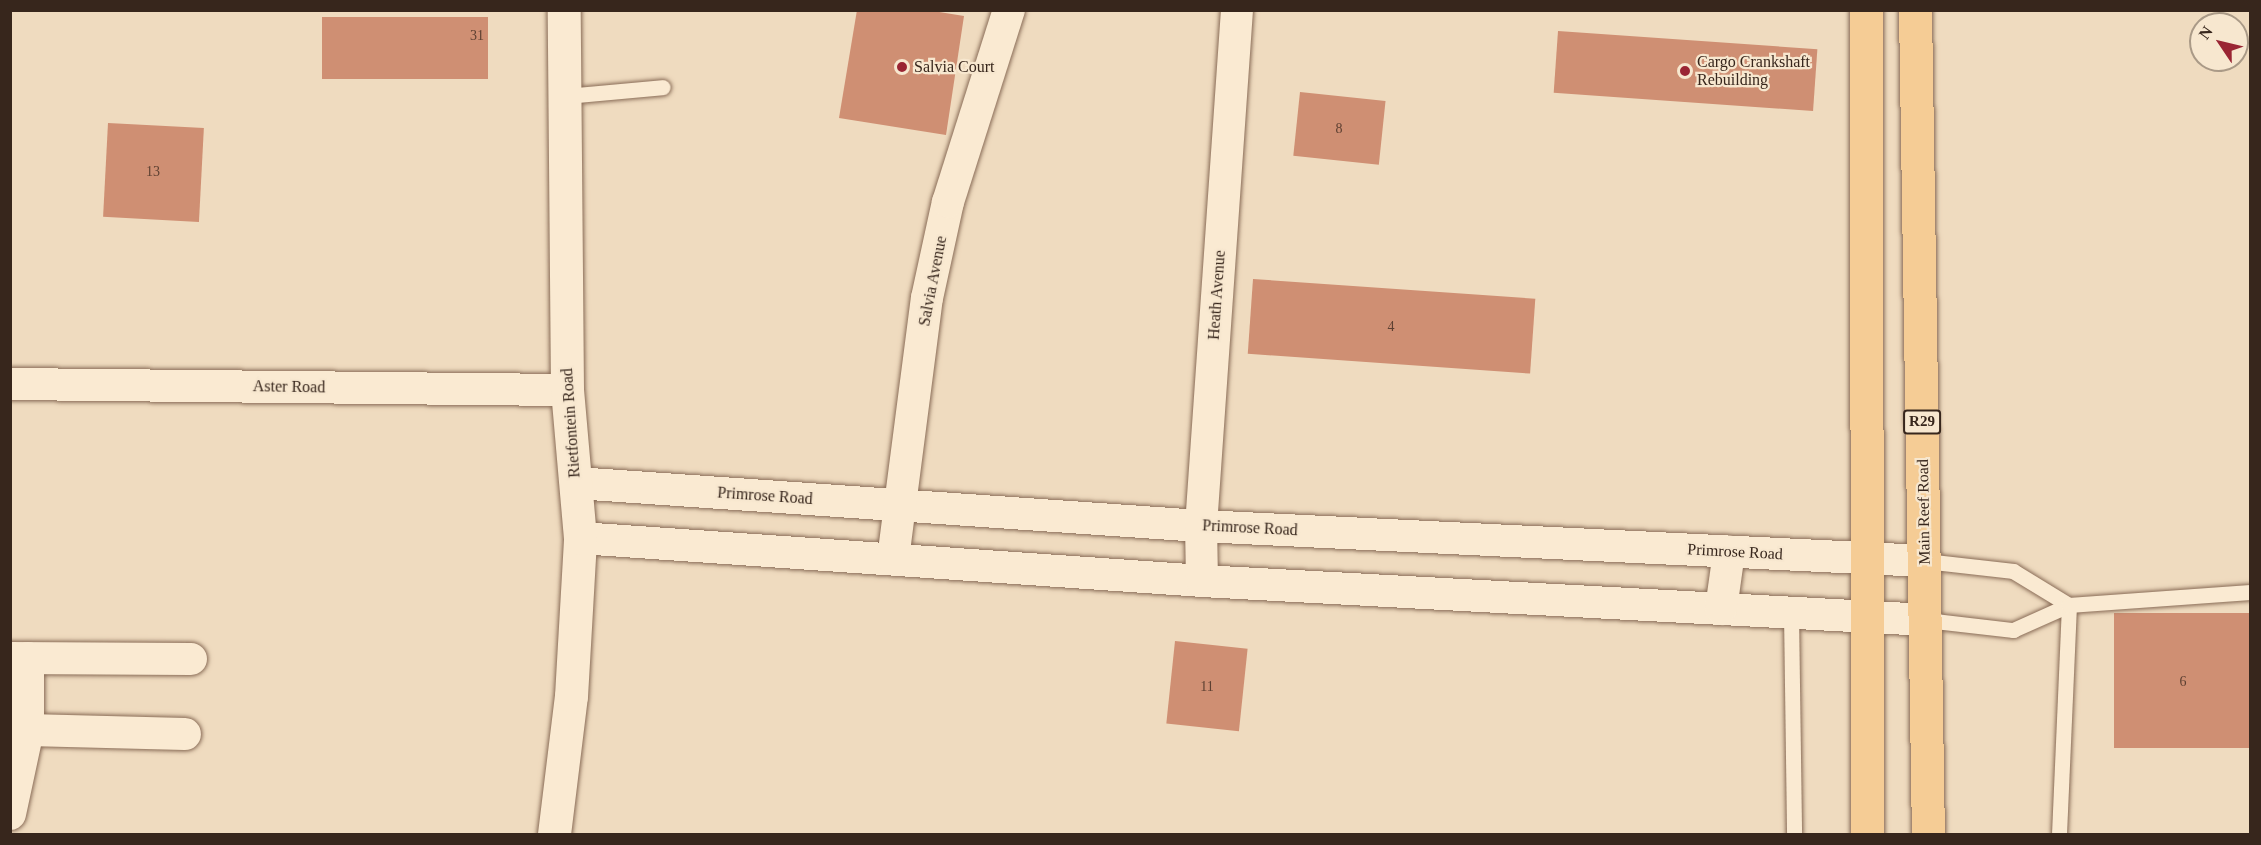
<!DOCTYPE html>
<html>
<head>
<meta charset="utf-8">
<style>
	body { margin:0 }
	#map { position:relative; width:2261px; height:845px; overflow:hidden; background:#efdbbf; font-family:Georgia,serif }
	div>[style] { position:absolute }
	.building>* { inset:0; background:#cf8f73; transform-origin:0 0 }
	.roads { filter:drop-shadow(0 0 2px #896c57) drop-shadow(0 0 2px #896c57) }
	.service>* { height:15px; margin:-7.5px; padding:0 7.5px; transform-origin:7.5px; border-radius:7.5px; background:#faead2 }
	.minor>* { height:32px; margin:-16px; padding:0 16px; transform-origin:16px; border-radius:16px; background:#faead2 }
	.tertiary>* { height:33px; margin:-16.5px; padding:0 16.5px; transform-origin:16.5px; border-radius:16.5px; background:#faead2 }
	.primary>* { height:33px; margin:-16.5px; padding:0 16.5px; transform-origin:16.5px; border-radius:16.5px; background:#f5cc95 }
	.dots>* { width:16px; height:16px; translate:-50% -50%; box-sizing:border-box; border:3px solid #f7e7cf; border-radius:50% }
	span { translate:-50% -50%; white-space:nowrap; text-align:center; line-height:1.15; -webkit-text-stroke:4.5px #f7e7cf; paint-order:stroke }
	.number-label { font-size:14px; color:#5d4032 }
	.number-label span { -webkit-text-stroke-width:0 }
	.shield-label span { padding:2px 4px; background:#f7e7cf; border:2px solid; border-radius:4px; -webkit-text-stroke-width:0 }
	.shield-label { font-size:15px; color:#37261c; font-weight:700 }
	.poi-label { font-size:16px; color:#37261c }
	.left { translate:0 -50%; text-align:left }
	.street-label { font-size:16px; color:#37261c }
	.frame { position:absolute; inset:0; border:12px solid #37261c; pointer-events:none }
	.north { position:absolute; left:2189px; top:12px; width:60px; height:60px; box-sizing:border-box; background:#f7e7cf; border:2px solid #aa9a87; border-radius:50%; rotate:305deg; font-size:16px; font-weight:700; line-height:24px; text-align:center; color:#37261c }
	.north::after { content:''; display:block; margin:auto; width:21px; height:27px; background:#9a2533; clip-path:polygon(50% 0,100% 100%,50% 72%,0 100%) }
</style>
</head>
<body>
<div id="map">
	<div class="building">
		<i style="clip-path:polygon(857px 10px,927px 10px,964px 16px,946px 135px,839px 118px)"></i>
		<i style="left:322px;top:17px;width:166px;height:62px"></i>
		<i style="left:1558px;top:31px;width:260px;height:62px;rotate:4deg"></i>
		<i style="left:1300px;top:92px;width:86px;height:64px;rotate:6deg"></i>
		<i style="left:108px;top:123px;width:96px;height:94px;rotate:3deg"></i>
		<i style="left:1253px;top:279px;width:283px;height:75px;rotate:4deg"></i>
		<i style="left:2250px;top:613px;width:135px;height:136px;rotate:90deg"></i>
		<i style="left:1175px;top:641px;width:73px;height:83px;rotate:6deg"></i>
	</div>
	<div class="roads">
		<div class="service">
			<i style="left:565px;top:96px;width:98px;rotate:-5.2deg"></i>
			<i style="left:1925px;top:561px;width:89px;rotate:6.5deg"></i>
			<i style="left:2013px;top:571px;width:66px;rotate:31.3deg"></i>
			<i style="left:1791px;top:613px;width:221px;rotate:89.2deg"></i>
			<i style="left:1926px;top:620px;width:88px;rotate:6.6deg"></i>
			<i style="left:2013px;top:630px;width:61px;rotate:-24.1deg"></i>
			<i style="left:2059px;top:834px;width:229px;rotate:-87.5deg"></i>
			<i style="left:2069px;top:605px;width:181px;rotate:-4.1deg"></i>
		</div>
		<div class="minor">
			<i style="left:10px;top:384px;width:557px;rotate:0.62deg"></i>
			<i style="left:576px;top:483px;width:626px;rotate:3.94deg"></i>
			<i style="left:1201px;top:526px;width:725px;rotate:2.77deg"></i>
			<i style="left:580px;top:538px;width:623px;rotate:3.95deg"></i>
			<i style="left:1202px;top:581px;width:725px;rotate:3.08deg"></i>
			<i style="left:893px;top:559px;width:263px;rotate:-82.6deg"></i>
			<i style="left:927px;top:298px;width:98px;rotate:-77.7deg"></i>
			<i style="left:948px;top:202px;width:201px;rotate:-72.4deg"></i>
			<i style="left:1202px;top:581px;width:55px;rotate:-91deg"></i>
			<i style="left:1201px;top:526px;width:517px;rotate:-86.01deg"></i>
			<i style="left:1721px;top:609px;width:58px;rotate:-82deg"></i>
			<i style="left:10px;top:658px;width:181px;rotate:0.3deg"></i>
			<i style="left:28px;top:730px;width:157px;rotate:1.5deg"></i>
			<i style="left:10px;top:814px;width:86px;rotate:-77.9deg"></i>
			<i style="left:28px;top:730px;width:72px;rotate:-90deg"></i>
		</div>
		<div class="tertiary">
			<i style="left:554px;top:834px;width:139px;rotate:-83deg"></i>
			<i style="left:571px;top:696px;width:158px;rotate:-86.7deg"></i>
			<i style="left:580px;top:538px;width:149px;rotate:-95deg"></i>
			<i style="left:567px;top:390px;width:380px;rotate:-90.5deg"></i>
		</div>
		<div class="primary">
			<i style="left:1866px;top:10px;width:824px;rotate:89.93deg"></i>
			<i style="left:1915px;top:10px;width:824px;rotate:89.1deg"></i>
		</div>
	</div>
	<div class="dots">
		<i style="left:902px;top:67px;background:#9a2533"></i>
		<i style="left:1685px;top:71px;background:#9a2533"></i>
	</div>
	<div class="number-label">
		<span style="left:477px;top:36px">31</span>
		<span style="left:1339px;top:129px">8</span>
		<span style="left:153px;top:172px">13</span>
		<span style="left:1391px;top:327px">4</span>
		<span style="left:2183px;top:682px">6</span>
		<span style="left:1207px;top:687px">11</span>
	</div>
	<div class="shield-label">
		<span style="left:1922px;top:422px">R29</span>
	</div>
	<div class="poi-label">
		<span class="left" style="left:1697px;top:71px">Cargo Crankshaft<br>Rebuilding</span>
		<span class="left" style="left:914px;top:67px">Salvia Court</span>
	</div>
	<div class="street-label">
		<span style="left:933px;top:281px;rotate:-79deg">Salvia Avenue</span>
		<span style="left:1217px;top:295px;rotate:-86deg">Heath Avenue</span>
		<span style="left:289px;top:387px;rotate:1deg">Aster Road</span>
		<span style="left:571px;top:423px;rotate:-94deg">Rietfontein Road</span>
		<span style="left:765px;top:496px;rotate:4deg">Primrose Road</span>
		<span style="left:1924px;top:512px;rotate:-91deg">Main Reef Road</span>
		<span style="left:1250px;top:528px;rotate:3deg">Primrose Road</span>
		<span style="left:1735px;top:552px;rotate:3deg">Primrose Road</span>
	</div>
	<div class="frame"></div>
	<div class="north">N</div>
</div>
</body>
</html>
